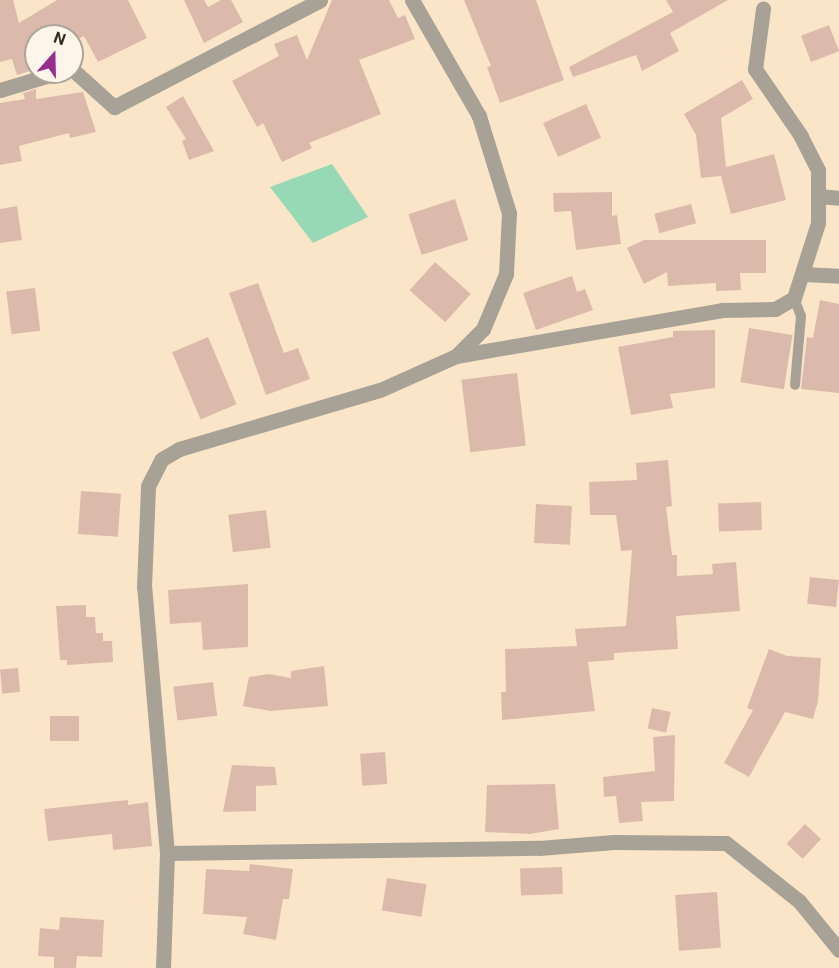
<!DOCTYPE html>
<html>
<head>
<meta charset="utf-8">
<style>
	body { margin:0 }
	#map { position:relative; width:839px; height:968px; overflow:hidden; background:#fbe5c9; font-family:Roboto,sans-serif }
	div>[style] { position:absolute }
	.green>* { inset:0; background:#97d9b5 }
	.building>* { inset:0; background:#dcbaab; transform-origin:0 0 }
	.lane>* { height:10px; margin:-5px; padding:0 5px; transform-origin:5px; border-radius:5px; background:#a7a295 }
	.street>* { height:15px; margin:-7.5px; padding:0 7.5px; transform-origin:7.5px; border-radius:7.5px; background:#a7a295 }
	span { translate:-50% -50%; white-space:nowrap; text-align:center; line-height:1.15; -webkit-text-stroke:4.5px #fdf5e9; paint-order:stroke }
	.north { position:absolute; left:24px; top:24px; width:60px; height:60px; box-sizing:border-box; background:#fdf5e9; border:2px solid #ada599; border-radius:50%; rotate:20deg; font-size:16px; font-weight:700; line-height:24px; text-align:center; color:#352d22 }
	.north::after { content:''; display:block; margin:auto; width:21px; height:27px; background:#972c8e; clip-path:polygon(50% 0,100% 100%,50% 72%,0 100%) }
</style>
</head>
<body>
<div id="map">
	<div class="green">
		<i style="clip-path:polygon(332px 164px,368px 217px,313px 243px,270px 187px)"></i>
	</div>
	<div class="building">
		<i style="clip-path:polygon(0 0,13px 0,19px 23px,57px 0,128px 0,147px 38px,98px 62px,84px 36px,74px 41px,72px 36px,36px 36px,36px 69px,17px 75px,12px 59px,0 62px)"></i>
		<i style="clip-path:polygon(184px 0,204px 0,208px 7px,221px 0,231px 0,243px 22px,204px 43px)"></i>
		<i style="clip-path:polygon(332px 0,389px 0,398px 18px,405px 15px,415px 39px,359px 60px,381px 114px,309px 143px,312px 148px,282px 162px,263px 123px,257px 127px,232px 81px,279px 56px,274px 44px,297px 35px,307px 60px)"></i>
		<i style="clip-path:polygon(464px 0,536px 0,564px 80px,500px 103px,487px 67px,491px 66px)"></i>
		<i style="clip-path:polygon(666px 0,728px 0,670px 33px,679px 51px,642px 71px,636px 55px,573px 77px,569px 67px,673px 12px)"></i>
		<i style="left:829px;top:25px;width:28px;height:30px;rotate:69deg"></i>
		<i style="clip-path:polygon(742px 80px,753px 99px,721px 118px,726px 167px,774px 154px,786px 200px,731px 214px,721px 176px,701px 178px,696px 135px,684px 114px)"></i>
		<i style="clip-path:polygon(36px 89px,36px 99px,83px 92px,96px 132px,70px 138px,69px 133px,19px 146px,22px 161px,0 165px,0 103px,25px 99px,23px 93px)"></i>
		<i style="clip-path:polygon(183px 96px,214px 151px,189px 160px,182px 141px,186px 139px,166px 107px)"></i>
		<i style="left:586px;top:104px;width:37px;height:47px;rotate:66deg"></i>
		<i style="clip-path:polygon(612px 192px,612px 216px,617px 215px,621px 244px,576px 250px,571px 211px,554px 212px,553px 193px)"></i>
		<i style="left:455px;top:199px;width:43px;height:49px;rotate:72deg"></i>
		<i style="left:691px;top:204px;width:20px;height:38px;rotate:75deg"></i>
		<i style="clip-path:polygon(17px 206px,22px 240px,0 243px,0 209px)"></i>
		<i style="clip-path:polygon(644px 240px,766px 240px,766px 273px,740px 273px,741px 290px,716px 291px,716px 283px,668px 286px,667px 272px,644px 284px,627px 248px)"></i>
		<i style="left:435px;top:262px;width:48px;height:38px;rotate:42deg"></i>
		<i style="clip-path:polygon(572px 276px,577px 292px,585px 289px,593px 310px,536px 330px,523px 293px)"></i>
		<i style="clip-path:polygon(258px 283px,284px 353px,298px 348px,310px 379px,266px 395px,229px 293px)"></i>
		<i style="left:35px;top:288px;width:43px;height:29px;rotate:83deg"></i>
		<i style="clip-path:polygon(820px 300px,839px 304px,839px 393px,801px 389px,807px 337px,813px 338px)"></i>
		<i style="left:749px;top:328px;width:44px;height:55px;rotate:9deg"></i>
		<i style="clip-path:polygon(715px 330px,715px 388px,670px 394px,673px 408px,631px 415px,618px 347px,673px 337px,673px 331px)"></i>
		<i style="left:208px;top:337px;width:73px;height:39px;rotate:67deg"></i>
		<i style="left:517px;top:373px;width:73px;height:56px;rotate:83deg"></i>
		<i style="clip-path:polygon(668px 460px,672px 506px,666px 507px,672px 555px,677px 555px,677px 576px,713px 574px,712px 564px,736px 562px,740px 611px,676px 616px,678px 649px,614px 653px,614px 660px,588px 662px,595px 711px,502px 720px,501px 692px,506px 692px,505px 649px,577px 646px,575px 629px,626px 626px,632px 550px,621px 551px,616px 515px,590px 515px,589px 482px,637px 480px,636px 463px)"></i>
		<i style="left:81px;top:491px;width:40px;height:43px;rotate:4deg"></i>
		<i style="left:761px;top:502px;width:28px;height:43px;rotate:88deg"></i>
		<i style="left:536px;top:504px;width:36px;height:39px;rotate:3deg"></i>
		<i style="left:266px;top:510px;width:38px;height:38px;rotate:83deg"></i>
		<i style="left:810px;top:577px;width:29px;height:27px;rotate:6deg"></i>
		<i style="clip-path:polygon(248px 584px,248px 647px,203px 650px,201px 622px,170px 624px,168px 590px)"></i>
		<i style="clip-path:polygon(86px 605px,86px 617px,95px 617px,96px 633px,103px 633px,103px 641px,112px 641px,113px 662px,67px 665px,67px 660px,60px 660px,56px 606px)"></i>
		<i style="clip-path:polygon(769px 649px,787px 656px,821px 658px,818px 701px,813px 719px,785px 712px,749px 777px,724px 763px,753px 710px,747px 708px)"></i>
		<i style="clip-path:polygon(324px 666px,328px 706px,270px 711px,243px 706px,249px 677px,269px 674px,291px 678px,291px 671px)"></i>
		<i style="left:18px;top:668px;width:24px;height:18px;rotate:85deg"></i>
		<i style="left:213px;top:682px;width:34px;height:40px;rotate:83deg"></i>
		<i style="left:652px;top:708px;width:19px;height:21px;rotate:12deg"></i>
		<i style="left:79px;top:716px;width:25px;height:29px;rotate:90deg"></i>
		<i style="clip-path:polygon(675px 735px,674px 801px,641px 802px,643px 821px,619px 823px,616px 796px,604px 797px,603px 777px,655px 771px,653px 737px)"></i>
		<i style="left:385px;top:752px;width:32px;height:25px;rotate:86deg"></i>
		<i style="clip-path:polygon(232px 765px,275px 767px,277px 785px,256px 786px,256px 811px,223px 812px)"></i>
		<i style="clip-path:polygon(555px 784px,559px 829px,530px 834px,485px 832px,487px 785px)"></i>
		<i style="clip-path:polygon(128px 800px,128px 805px,148px 802px,152px 846px,113px 850px,112px 834px,48px 841px,44px 809px)"></i>
		<i style="left:805px;top:824px;width:22px;height:27px;rotate:43deg"></i>
		<i style="clip-path:polygon(250px 864px,293px 869px,289px 899px,283px 899px,276px 940px,243px 934px,247px 917px,203px 914px,206px 869px,249px 871px)"></i>
		<i style="left:562px;top:867px;width:27px;height:42px;rotate:88deg"></i>
		<i style="left:387px;top:878px;width:40px;height:33px;rotate:9deg"></i>
		<i style="left:717px;top:892px;width:56px;height:42px;rotate:86deg"></i>
		<i style="clip-path:polygon(60px 917px,104px 920px,102px 957px,77px 956px,76px 968px,54px 968px,54px 957px,38px 956px,40px 928px,59px 930px)"></i>
	</div>
	<div class="lane">
		<i style="left:794px;top:298px;width:19px;rotate:69deg"></i>
		<i style="left:801px;top:316px;width:69px;rotate:95deg"></i>
	</div>
	<div class="street">
		<i style="left:72px;top:69px;width:57px;rotate:42.1deg"></i>
		<i style="left:114px;top:107px;width:232px;rotate:-27.4deg"></i>
		<i style="left:0;top:90px;width:63px;rotate:-16.7deg"></i>
		<i style="left:818px;top:196px;width:21px;rotate:5deg"></i>
		<i style="left:803px;top:274px;width:36px;rotate:3deg"></i>
		<i style="left:456px;top:356px;width:270px;rotate:-9.8deg"></i>
		<i style="left:722px;top:310px;width:53px;rotate:-1.1deg"></i>
		<i style="left:775px;top:309px;width:22px;rotate:-30deg"></i>
		<i style="left:794px;top:298px;width:79px;rotate:-72.3deg"></i>
		<i style="left:818px;top:223px;width:53px;rotate:-90deg"></i>
		<i style="left:818px;top:170px;width:38px;rotate:-117deg"></i>
		<i style="left:801px;top:136px;width:81px;rotate:-124.5deg"></i>
		<i style="left:755px;top:69px;width:61px;rotate:-82.4deg"></i>
		<i style="left:167px;top:853px;width:372px;rotate:-0.8deg"></i>
		<i style="left:539px;top:848px;width:75px;rotate:-4.6deg"></i>
		<i style="left:614px;top:842px;width:112px;rotate:0.5deg"></i>
		<i style="left:726px;top:843px;width:93px;rotate:38.5deg"></i>
		<i style="left:799px;top:901px;width:63px;rotate:50.8deg"></i>
		<i style="left:163px;top:968px;width:115px;rotate:-88deg"></i>
		<i style="left:167px;top:853px;width:267px;rotate:-94.9deg"></i>
		<i style="left:144px;top:587px;width:101px;rotate:-87.7deg"></i>
		<i style="left:148px;top:486px;width:30px;rotate:-63deg"></i>
		<i style="left:162px;top:459px;width:20px;rotate:-30deg"></i>
		<i style="left:179px;top:449px;width:209px;rotate:-16.4deg"></i>
		<i style="left:380px;top:390px;width:83px;rotate:-24.1deg"></i>
		<i style="left:456px;top:356px;width:38px;rotate:-45deg"></i>
		<i style="left:483px;top:329px;width:60px;rotate:-67.3deg"></i>
		<i style="left:506px;top:274px;width:61px;rotate:-87.2deg"></i>
		<i style="left:509px;top:213px;width:102px;rotate:-107.2deg"></i>
		<i style="left:479px;top:116px;width:134px;rotate:-120deg"></i>
	</div>
	<div class="north">N</div>
</div>
</body>
</html>
